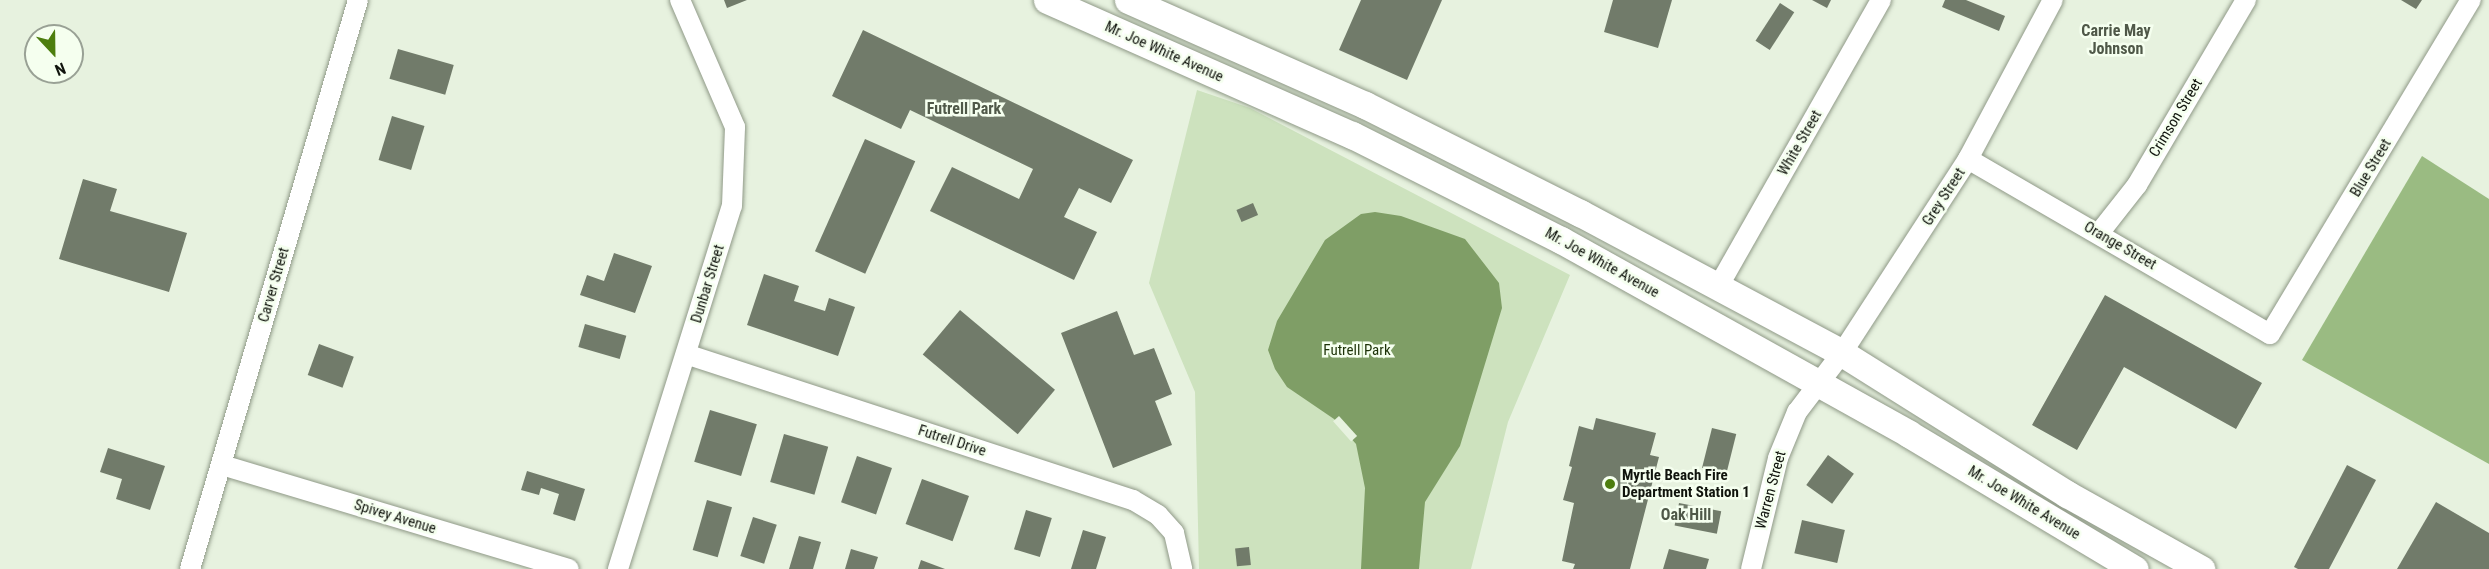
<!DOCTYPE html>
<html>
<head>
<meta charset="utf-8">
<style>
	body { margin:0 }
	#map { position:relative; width:2489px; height:569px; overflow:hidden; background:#e7f2df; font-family:"Roboto Condensed",sans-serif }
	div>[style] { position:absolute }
	.green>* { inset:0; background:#cde2be }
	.forest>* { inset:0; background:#9abb82 }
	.water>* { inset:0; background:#7f9e66 }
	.pier>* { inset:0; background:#e7f2df; transform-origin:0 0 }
	.building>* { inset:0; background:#717b6a; transform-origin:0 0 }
	.roads { filter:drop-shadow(0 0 2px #8f9987) drop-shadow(0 0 2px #8f9987) }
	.minor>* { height:20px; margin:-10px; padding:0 10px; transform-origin:10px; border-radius:10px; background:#fff }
	.secondary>* { height:27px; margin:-13.5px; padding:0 13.5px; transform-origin:13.5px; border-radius:13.5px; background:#fff }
	.dots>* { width:16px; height:16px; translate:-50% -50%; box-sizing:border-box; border:3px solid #f5ffef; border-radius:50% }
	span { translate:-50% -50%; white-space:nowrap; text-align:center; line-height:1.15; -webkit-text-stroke:5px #f5ffef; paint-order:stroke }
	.street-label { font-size:15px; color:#10140d }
	.park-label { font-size:15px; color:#1c3107 }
	.poi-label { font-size:15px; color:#10140d; font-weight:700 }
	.left { translate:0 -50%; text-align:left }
	.neighbourhood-label { font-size:16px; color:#4f5848; font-weight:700 }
	.north { position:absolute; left:24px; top:24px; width:60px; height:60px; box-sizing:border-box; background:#f5ffef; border:2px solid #99a195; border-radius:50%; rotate:158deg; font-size:16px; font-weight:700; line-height:24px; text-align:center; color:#10140d }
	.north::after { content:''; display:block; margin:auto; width:21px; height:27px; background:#4d7e0e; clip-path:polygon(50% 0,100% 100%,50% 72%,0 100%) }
</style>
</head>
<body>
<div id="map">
	<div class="green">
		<i style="clip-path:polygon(1197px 90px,1250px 108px,1570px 275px,1508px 422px,1471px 569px,1199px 569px,1195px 392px,1149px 283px)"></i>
	</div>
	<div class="forest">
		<i style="clip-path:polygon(2422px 156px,2489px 199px,2489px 464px,2302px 360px)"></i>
	</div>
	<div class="water">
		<i style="clip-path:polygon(1375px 212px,1401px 216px,1465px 239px,1499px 283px,1502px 308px,1460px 446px,1425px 502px,1419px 569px,1361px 569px,1365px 488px,1356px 444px,1334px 419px,1287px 387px,1275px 369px,1268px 350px,1277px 321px,1325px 240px,1361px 214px)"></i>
	</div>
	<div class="pier">
		<i style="left:1339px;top:416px;width:27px;height:8px;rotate:48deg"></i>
	</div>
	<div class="building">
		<i style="clip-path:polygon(724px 0,747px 0,727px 8px)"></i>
		<i style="clip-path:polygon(1361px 0,1442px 0,1407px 80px,1339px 50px)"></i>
		<i style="clip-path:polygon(1613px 0,1672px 0,1658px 48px,1604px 32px)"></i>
		<i style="clip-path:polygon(1812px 0,1831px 0,1827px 8px)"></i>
		<i style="clip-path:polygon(1945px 0,1966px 0,2005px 16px,1999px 31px,1942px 7px)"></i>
		<i style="clip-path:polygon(2401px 0,2422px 0,2416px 9px)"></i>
		<i style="left:1780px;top:3px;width:17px;height:45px;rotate:33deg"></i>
		<i style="clip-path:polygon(863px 30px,1133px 160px,1111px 203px,1079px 188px,1064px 217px,1097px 232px,1074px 280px,930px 211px,952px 167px,1019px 199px,1033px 169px,910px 110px,901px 129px,832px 96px)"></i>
		<i style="left:398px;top:49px;width:58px;height:31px;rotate:16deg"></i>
		<i style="left:392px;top:116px;width:34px;height:46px;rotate:17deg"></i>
		<i style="left:865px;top:139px;width:55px;height:123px;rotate:24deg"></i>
		<i style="clip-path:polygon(83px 179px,117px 189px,110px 211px,187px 233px,169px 292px,59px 259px)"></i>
		<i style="left:1253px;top:203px;width:13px;height:18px;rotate:67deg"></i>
		<i style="clip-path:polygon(614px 253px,652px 266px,635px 313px,580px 295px,587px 275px,604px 281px)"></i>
		<i style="clip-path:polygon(764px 274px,799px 286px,794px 301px,825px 311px,829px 298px,855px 307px,838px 356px,747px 325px)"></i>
		<i style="clip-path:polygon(2105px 295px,2262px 383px,2236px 429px,2124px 367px,2077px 450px,2032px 425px)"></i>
		<i style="left:960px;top:310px;width:124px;height:58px;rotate:40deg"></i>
		<i style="clip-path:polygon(1117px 311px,1134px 355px,1154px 348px,1172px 394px,1155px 401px,1172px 445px,1113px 468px,1061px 333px)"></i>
		<i style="left:585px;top:324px;width:43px;height:24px;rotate:16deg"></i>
		<i style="left:319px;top:344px;width:37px;height:33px;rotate:20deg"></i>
		<i style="left:710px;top:410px;width:49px;height:54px;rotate:17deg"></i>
		<i style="clip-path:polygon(1596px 418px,1656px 433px,1650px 455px,1659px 457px,1630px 569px,1573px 569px,1575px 564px,1562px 561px,1574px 503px,1563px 500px,1572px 467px,1569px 466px,1579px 426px,1593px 430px)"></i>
		<i style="left:1712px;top:428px;width:25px;height:41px;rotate:14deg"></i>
		<i style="left:784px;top:434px;width:46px;height:50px;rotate:16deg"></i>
		<i style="clip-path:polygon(108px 448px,165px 466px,150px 510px,116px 499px,122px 479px,100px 472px)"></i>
		<i style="left:1828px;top:455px;width:32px;height:37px;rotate:36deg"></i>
		<i style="left:857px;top:456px;width:37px;height:49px;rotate:19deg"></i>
		<i style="clip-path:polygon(2347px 465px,2376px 480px,2329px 569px,2298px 569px,2294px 567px)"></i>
		<i style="clip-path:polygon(527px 471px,585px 489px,575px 521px,553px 514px,559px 494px,541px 488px,539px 495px,521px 490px)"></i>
		<i style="left:922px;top:479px;width:50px;height:48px;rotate:20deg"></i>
		<i style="left:707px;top:500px;width:26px;height:52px;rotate:16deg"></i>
		<i style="clip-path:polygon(2436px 502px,2489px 533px,2489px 569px,2397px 569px)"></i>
		<i style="left:1679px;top:503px;width:43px;height:23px;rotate:11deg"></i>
		<i style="left:1026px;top:510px;width:27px;height:41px;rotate:17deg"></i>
		<i style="left:753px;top:517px;width:25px;height:41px;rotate:18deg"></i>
		<i style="left:1802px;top:520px;width:44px;height:34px;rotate:13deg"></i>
		<i style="clip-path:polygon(1083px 530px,1106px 537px,1096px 569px,1071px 569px)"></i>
		<i style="clip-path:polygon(799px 536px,821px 542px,813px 569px,789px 569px)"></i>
		<i style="left:1249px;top:547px;width:18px;height:14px;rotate:84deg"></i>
		<i style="clip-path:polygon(851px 549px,878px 557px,874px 569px,845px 569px)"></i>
		<i style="clip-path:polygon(1669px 549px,1709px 559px,1706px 569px,1663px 569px)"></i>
		<i style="clip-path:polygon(921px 560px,945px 569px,918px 569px)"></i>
	</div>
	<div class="roads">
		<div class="minor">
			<i style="left:1968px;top:159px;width:349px;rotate:30.1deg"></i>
			<i style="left:2270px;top:334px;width:390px;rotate:-59deg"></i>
			<i style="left:2100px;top:232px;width:60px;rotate:-51.8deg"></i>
			<i style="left:2137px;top:185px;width:215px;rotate:-59.5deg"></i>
			<i style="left:1718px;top:287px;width:330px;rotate:-60.4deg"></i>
			<i style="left:686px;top:354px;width:470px;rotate:18.1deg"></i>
			<i style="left:1133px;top:500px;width:29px;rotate:31deg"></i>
			<i style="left:1158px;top:515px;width:24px;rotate:48deg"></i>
			<i style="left:1174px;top:533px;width:37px;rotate:77deg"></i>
			<i style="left:222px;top:465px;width:362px;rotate:16.7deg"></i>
			<i style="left:190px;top:569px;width:593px;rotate:-73.55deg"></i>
			<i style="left:618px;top:569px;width:380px;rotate:-72.6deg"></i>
			<i style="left:732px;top:206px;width:79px;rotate:-87.8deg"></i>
			<i style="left:735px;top:127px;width:138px;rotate:-113.4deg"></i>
			<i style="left:1751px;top:569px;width:114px;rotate:-76.3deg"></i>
			<i style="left:1778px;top:458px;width:50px;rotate:-67.6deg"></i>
			<i style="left:1797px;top:412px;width:74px;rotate:-52.7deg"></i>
			<i style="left:1842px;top:353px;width:231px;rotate:-57deg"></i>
			<i style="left:1968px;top:159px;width:180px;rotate:-61.9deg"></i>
		</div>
		<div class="secondary">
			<i style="left:1047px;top:0;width:334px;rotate:23.9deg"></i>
			<i style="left:1352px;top:135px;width:234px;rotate:26.7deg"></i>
			<i style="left:1561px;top:240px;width:398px;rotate:29.1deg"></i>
			<i style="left:1909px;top:434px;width:263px;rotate:30.9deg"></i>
			<i style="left:1128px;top:0;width:259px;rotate:23.9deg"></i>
			<i style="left:1365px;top:105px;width:241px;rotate:26.7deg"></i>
			<i style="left:1580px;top:213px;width:297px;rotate:28.1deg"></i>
			<i style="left:1842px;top:353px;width:266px;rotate:32.1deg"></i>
			<i style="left:2067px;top:494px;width:154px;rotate:29.2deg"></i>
		</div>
	</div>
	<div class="dots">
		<i style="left:1610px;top:484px;background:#4d7e0e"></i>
	</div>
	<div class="street-label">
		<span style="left:1164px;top:52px;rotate:24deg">Mr. Joe White Avenue</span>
		<span style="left:2176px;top:118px;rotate:-59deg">Crimson Street</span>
		<span style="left:1800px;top:143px;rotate:-60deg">White Street</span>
		<span style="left:2371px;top:168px;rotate:-59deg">Blue Street</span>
		<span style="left:1944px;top:197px;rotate:-57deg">Grey Street</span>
		<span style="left:2120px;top:246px;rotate:30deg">Orange Street</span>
		<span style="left:1602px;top:263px;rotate:29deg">Mr. Joe White Avenue</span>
		<span style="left:708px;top:284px;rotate:-73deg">Dunbar Street</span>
		<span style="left:274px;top:285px;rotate:-74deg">Carver Street</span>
		<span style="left:952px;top:441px;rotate:18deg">Futrell Drive</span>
		<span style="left:1771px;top:490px;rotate:-75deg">Warren Street</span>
		<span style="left:2024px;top:503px;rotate:31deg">Mr. Joe White Avenue</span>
		<span style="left:395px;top:517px;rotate:17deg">Spivey Avenue</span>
	</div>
	<div class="park-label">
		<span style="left:1357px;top:351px">Futrell Park</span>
	</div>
	<div class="poi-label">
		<span class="left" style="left:1622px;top:484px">Myrtle Beach Fire<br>Department Station 1</span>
	</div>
	<div class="neighbourhood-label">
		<span style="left:2116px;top:40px">Carrie May<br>Johnson</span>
		<span style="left:964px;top:109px">Futrell Park</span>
		<span style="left:1686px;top:515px">Oak Hill</span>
	</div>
	<div class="north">N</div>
</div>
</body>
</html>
